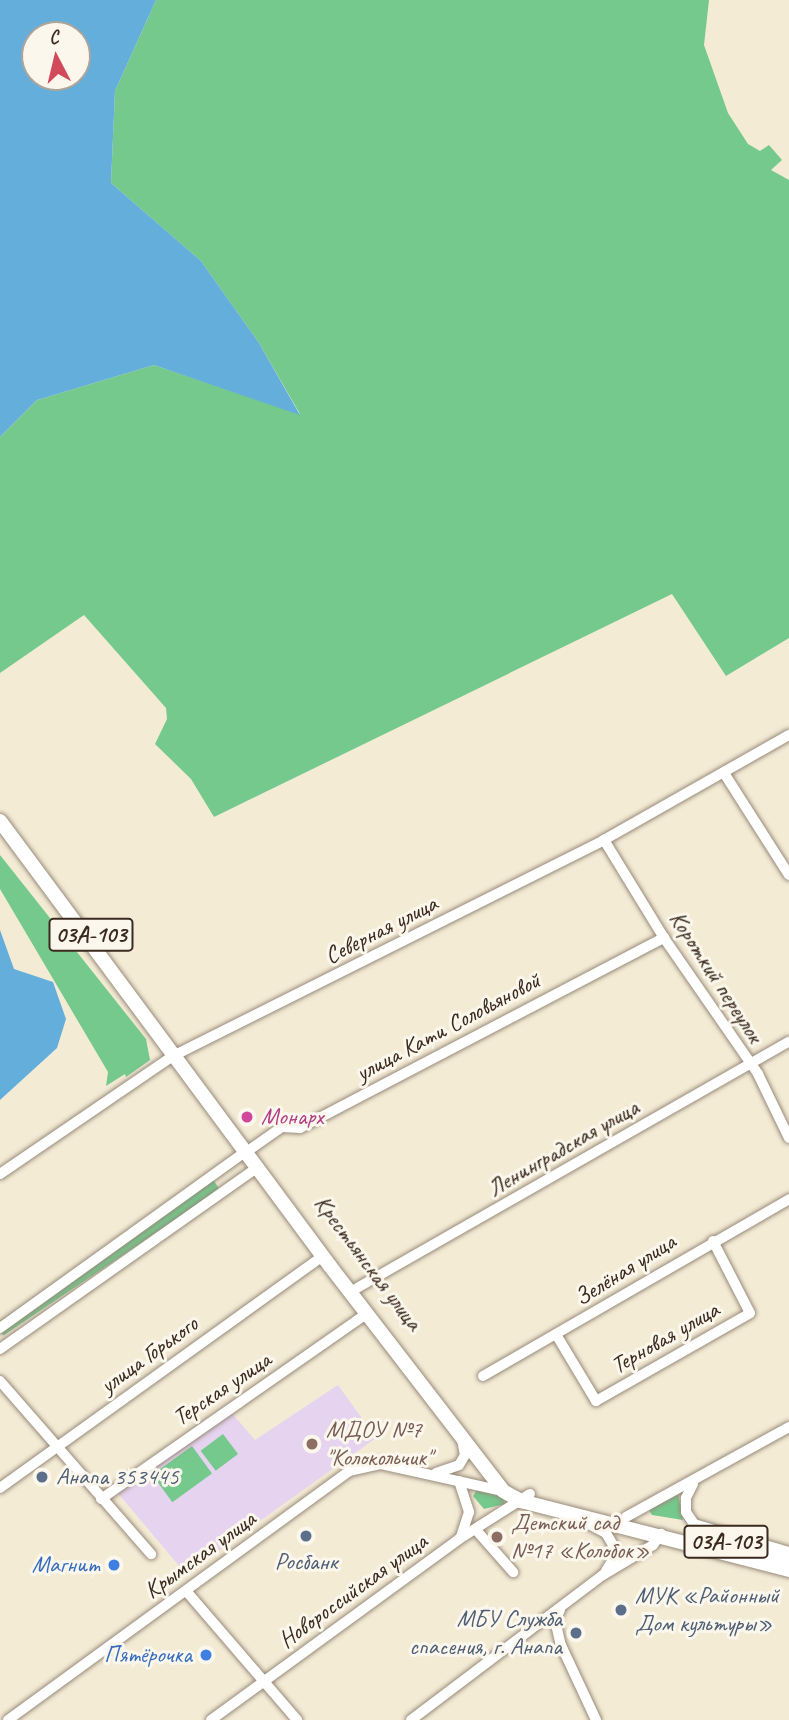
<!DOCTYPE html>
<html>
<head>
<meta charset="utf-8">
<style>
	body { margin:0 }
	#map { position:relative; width:789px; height:1720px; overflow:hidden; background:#f4ebd5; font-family:Caveat,sans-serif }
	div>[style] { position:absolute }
	.built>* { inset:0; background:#e6d3f0 }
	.green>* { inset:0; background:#75c98d; transform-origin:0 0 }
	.water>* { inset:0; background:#64aedc }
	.roads { filter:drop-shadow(0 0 2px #988a7a) drop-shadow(0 0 2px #988a7a) }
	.minor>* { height:10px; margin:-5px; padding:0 5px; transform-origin:5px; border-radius:5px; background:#fff }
	.major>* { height:14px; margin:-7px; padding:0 7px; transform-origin:7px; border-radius:7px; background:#fff }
	.dots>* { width:19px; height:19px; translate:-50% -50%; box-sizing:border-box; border:4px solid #fbf7ec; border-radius:50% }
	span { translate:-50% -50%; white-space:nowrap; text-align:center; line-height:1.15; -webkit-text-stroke:6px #fbf7ec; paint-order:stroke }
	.shield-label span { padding:2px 5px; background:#fbf7ec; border:2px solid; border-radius:5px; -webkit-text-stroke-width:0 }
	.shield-label { font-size:23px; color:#3b2a1e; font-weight:700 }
	.street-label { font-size:24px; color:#3b2a1e }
	.hotel-label { font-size:24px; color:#b23c85 }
	.left { translate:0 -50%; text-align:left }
	.education-label { font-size:24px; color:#785e54 }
	.service-label { font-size:24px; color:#4e5e75 }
	.right { translate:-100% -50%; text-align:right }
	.shop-label { font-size:24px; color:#366cbe }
	.north { position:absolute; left:21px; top:21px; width:70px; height:70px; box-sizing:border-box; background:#fbf7ec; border:2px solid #aea59a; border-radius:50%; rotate:353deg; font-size:19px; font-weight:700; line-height:28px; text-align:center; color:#3b2a1e }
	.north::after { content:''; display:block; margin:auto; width:24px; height:32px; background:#d1495b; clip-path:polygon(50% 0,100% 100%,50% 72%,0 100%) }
</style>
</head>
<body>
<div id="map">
	<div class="built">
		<i style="clip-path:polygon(338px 1385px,376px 1438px,186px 1574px,116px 1491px,229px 1410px,255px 1440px)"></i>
	</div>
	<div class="green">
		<i style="clip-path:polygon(156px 0,709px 0,704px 45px,728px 113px,748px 144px,760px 151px,769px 145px,782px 160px,771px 170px,789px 180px,789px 638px,726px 676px,672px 594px,214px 817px,191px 779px,155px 744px,167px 719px,166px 708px,84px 615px,0 673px,0 437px,37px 400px,154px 365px,300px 414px,259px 343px,201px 261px,111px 183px,115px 91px)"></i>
		<i style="clip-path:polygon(0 855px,146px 1039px,150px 1060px,126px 1077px,125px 1074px,106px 1086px,108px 1072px,0 889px)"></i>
		<i style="left:212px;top:1178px;width:14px;height:261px;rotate:56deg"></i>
		<i style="left:223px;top:1434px;width:25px;height:28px;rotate:53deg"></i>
		<i style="left:192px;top:1446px;width:34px;height:49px;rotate:54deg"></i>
		<i style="clip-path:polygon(477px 1490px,502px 1497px,505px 1504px,484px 1509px,473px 1496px)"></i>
		<i style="clip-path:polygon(678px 1493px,683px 1520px,652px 1515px,649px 1510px)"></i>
	</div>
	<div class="water">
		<i style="clip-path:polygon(evenodd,0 0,156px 0,115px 91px,111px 183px,201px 261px,259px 343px,300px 415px,154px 365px,37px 400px,0 437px,0 0,77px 35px,77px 77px,35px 77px,35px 35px,77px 35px)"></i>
		<i style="clip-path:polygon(0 930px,14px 969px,53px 982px,66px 1019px,57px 1048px,0 1100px)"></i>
	</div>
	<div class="roads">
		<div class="minor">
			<i style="left:724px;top:773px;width:121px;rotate:57.5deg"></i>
			<i style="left:604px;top:840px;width:115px;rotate:58.5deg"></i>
			<i style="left:664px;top:938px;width:165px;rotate:55.3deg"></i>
			<i style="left:758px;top:1074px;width:71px;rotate:64.2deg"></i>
			<i style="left:252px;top:1148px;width:37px;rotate:-35deg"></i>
			<i style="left:282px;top:1127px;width:18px;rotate:3deg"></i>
			<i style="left:300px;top:1128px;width:411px;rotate:-27.6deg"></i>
			<i style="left:0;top:1174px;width:209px;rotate:-34.3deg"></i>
			<i style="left:173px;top:1056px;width:482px;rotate:-26.6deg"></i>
			<i style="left:604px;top:840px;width:213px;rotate:-29.6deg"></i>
			<i style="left:357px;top:1288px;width:497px;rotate:-29.7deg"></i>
			<i style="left:0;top:1328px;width:302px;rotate:-35.7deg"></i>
			<i style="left:557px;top:1336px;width:76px;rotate:59deg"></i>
			<i style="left:596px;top:1401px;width:177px;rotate:-29.7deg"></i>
			<i style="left:750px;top:1313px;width:81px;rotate:-117.2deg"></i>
			<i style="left:0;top:1349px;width:314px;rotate:-35.2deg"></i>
			<i style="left:483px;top:1376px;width:354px;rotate:-30deg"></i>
			<i style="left:0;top:1381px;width:230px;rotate:48.9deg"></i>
			<i style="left:436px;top:1473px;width:24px;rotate:-19deg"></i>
			<i style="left:459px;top:1465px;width:12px;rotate:-59deg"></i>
			<i style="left:465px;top:1455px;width:16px;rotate:-101deg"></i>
			<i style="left:459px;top:1481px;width:33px;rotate:72deg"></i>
			<i style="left:469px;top:1512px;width:26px;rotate:108deg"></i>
			<i style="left:693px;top:1484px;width:16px;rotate:117deg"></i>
			<i style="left:686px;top:1498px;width:14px;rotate:90deg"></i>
			<i style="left:686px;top:1512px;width:14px;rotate:56deg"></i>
			<i style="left:694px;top:1524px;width:99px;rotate:16.4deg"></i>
			<i style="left:0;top:1488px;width:398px;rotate:-35.7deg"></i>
			<i style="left:101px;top:1499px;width:323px;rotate:-34.9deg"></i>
			<i style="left:626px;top:1517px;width:186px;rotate:-28.9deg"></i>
			<i style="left:587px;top:1523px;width:21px;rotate:28deg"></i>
			<i style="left:606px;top:1533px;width:14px;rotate:60deg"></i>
			<i style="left:613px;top:1545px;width:13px;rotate:86deg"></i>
			<i style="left:614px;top:1558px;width:15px;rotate:122deg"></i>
			<i style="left:477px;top:1531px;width:55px;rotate:48.7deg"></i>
			<i style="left:187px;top:1592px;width:169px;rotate:49.3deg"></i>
			<i style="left:560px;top:1610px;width:11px;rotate:117deg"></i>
			<i style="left:555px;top:1620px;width:26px;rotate:77deg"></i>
			<i style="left:561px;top:1645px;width:83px;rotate:65deg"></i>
			<i style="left:8px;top:1720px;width:423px;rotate:-36.1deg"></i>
			<i style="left:350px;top:1471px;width:32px;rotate:-13deg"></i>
			<i style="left:381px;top:1464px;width:125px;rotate:12.5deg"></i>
			<i style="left:211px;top:1720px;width:307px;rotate:-36.1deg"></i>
			<i style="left:459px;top:1539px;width:84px;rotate:-32.4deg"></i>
			<i style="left:411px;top:1720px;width:241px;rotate:-37.1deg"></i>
			<i style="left:603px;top:1575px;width:58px;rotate:-31deg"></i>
			<i style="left:653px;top:1545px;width:14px;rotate:-54deg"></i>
		</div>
		<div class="major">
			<i style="left:0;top:821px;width:554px;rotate:53.44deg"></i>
			<i style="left:330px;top:1266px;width:284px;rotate:52.4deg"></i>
			<i style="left:503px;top:1491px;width:21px;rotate:29deg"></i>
			<i style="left:521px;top:1501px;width:277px;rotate:14.4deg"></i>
			<i style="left:701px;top:1535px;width:91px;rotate:15.3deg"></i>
		</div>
	</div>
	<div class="dots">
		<i style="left:247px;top:1117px;background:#d1479c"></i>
		<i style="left:312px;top:1444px;background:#8d6e63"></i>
		<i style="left:42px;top:1477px;background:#5c6f8a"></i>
		<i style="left:306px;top:1536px;background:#5c6f8a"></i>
		<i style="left:497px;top:1537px;background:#8d6e63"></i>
		<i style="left:114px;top:1565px;background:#3f7fe0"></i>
		<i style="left:621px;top:1610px;background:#5c6f8a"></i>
		<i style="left:576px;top:1633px;background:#5c6f8a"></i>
		<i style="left:206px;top:1655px;background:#3f7fe0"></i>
	</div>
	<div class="shield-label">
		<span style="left:91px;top:935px">03А-103</span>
		<span style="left:726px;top:1542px">03А-103</span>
	</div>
	<div class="street-label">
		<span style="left:381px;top:930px;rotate:-27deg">Северная улица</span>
		<span style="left:716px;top:977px;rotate:57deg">Короткий переулок</span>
		<span style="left:448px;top:1027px;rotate:-28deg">улица Кати Соловьяновой</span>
		<span style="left:563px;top:1148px;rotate:-30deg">Ленинградская улица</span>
		<span style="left:368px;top:1263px;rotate:53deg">Крестьянская улица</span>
		<span style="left:625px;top:1270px;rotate:-32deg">Зелёная улица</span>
		<span style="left:665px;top:1338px;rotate:-30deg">Терновая улица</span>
		<span style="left:149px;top:1355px;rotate:-36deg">улица Горького</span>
		<span style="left:222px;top:1389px;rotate:-34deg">Терская улица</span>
		<span style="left:200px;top:1555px;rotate:-36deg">Крымская улица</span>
		<span style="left:353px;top:1591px;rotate:-36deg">Новороссийская улица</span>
	</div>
	<div class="hotel-label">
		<span class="left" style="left:261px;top:1117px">Монарх</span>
	</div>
	<div class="education-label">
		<span class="left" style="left:326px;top:1444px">МДОУ №7<br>"Колокольчик"</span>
		<span class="left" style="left:511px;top:1537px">Детский сад<br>№17 «Колобок»</span>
	</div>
	<div class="service-label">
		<span class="left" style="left:56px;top:1477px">Анапа 353445</span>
		<span style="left:306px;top:1562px">Росбанк</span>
		<span class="left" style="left:635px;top:1610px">МУК «Районный<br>Дом культуры»</span>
		<span class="right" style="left:562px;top:1633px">МБУ Служба<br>спасения, г. Анапа</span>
	</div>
	<div class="shop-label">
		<span class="right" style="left:100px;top:1565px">Магнит</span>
		<span class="right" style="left:192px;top:1655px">Пятёрочка</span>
	</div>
	<div class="north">С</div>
</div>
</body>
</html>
